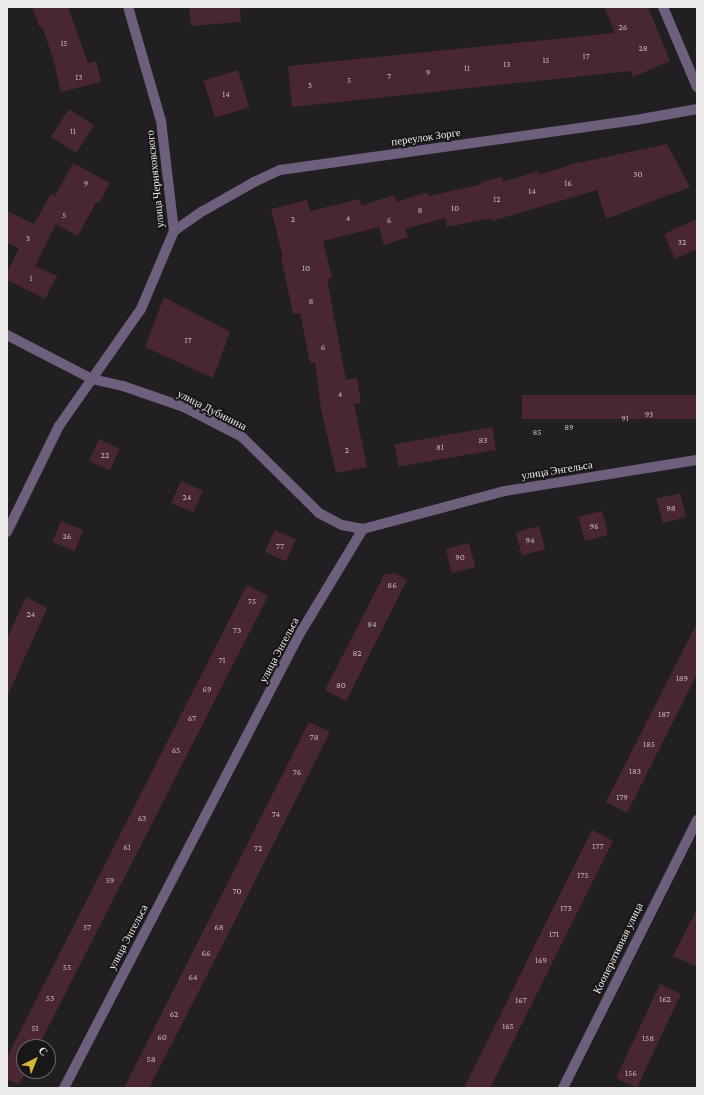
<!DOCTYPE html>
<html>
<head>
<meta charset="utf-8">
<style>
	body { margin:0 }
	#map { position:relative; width:704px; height:1095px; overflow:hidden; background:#211f21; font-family:"Crimson Pro",serif }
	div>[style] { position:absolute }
	.building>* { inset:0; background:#482733; transform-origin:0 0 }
	.minor>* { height:10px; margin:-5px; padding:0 5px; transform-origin:5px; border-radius:5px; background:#6e5f7d }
	.tertiary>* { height:10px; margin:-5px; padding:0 5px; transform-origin:5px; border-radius:5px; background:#6e5f7d }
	span { translate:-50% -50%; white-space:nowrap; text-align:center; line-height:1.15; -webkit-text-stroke:4px #181617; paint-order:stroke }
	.number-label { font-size:9px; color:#c2b8bc }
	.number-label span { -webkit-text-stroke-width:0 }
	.street-label { font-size:11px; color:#ebe9ea }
	.frame { position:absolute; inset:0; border:8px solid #ebe9ea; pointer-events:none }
	.north { position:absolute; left:16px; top:1039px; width:40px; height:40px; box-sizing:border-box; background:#181617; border:1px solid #6c6a6b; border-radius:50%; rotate:43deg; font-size:11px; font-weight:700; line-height:16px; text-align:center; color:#ebe9ea }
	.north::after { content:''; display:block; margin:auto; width:14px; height:18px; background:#d3b635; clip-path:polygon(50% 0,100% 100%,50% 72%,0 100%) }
</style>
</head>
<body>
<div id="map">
	<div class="building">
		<i style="clip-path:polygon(32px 7px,68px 7px,88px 63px,96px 61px,101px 82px,61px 92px,53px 58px,42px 27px,40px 28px)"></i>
		<i style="clip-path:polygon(189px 7px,240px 7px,241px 22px,191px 26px)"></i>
		<i style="clip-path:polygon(604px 7px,648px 7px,670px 61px,633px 77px,631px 71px,292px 107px,288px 66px,615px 33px)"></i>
		<i style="left:238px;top:70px;width:39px;height:36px;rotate:73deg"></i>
		<i style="left:69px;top:109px;width:30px;height:33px;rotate:33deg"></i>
		<i style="clip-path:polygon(667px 144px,690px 187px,606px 219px,597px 190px,492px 221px,491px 218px,447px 227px,445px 218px,405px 229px,408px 237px,384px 245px,379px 227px,323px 241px,332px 278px,327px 279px,346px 380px,357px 378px,361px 403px,354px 404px,367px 467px,336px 473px,321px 409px,315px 362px,310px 363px,300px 313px,293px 314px,281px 258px,283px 257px,271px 209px,307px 200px,310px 211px,360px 199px,361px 206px,394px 195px,396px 202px,428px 192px,429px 196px,482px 184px,481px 182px,501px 177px,503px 182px,538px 171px,539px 175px,573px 164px)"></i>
		<i style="clip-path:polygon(73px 163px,110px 183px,99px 203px,96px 202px,78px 236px,56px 224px,35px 266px,57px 276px,45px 299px,7px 280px,7px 273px,19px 248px,7px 243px,7px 211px,34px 224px,51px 194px,55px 196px)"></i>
		<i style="clip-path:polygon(697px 219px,697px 249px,675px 259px,664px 234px)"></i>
		<i style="clip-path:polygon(164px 297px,230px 332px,213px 378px,145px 347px)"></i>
		<i style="left:697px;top:395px;width:24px;height:175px;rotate:90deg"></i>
		<i style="left:492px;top:427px;width:23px;height:99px;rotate:80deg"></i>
		<i style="left:99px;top:439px;width:23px;height:24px;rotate:25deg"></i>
		<i style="left:181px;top:481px;width:24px;height:24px;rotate:24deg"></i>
		<i style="left:680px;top:493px;width:25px;height:24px;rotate:76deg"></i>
		<i style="left:602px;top:511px;width:25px;height:24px;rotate:76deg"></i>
		<i style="left:61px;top:521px;width:24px;height:23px;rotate:22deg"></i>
		<i style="left:539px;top:526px;width:24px;height:24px;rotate:75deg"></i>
		<i style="left:275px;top:530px;width:23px;height:24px;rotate:25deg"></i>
		<i style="left:469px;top:543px;width:25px;height:24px;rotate:76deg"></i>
		<i style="clip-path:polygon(394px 573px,407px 580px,346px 701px,325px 690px,384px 575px)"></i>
		<i style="clip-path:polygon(247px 585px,268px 596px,38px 1047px,24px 1047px,24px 1071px,26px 1071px,19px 1085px,7px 1079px,7px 1057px)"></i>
		<i style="clip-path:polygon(26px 597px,47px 608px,7px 697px,7px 638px)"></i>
		<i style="clip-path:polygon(697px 623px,697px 674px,627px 813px,606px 802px)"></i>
		<i style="clip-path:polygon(309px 722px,330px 732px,221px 948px,149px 1088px,124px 1088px)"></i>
		<i style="clip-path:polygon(592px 830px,613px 841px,556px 955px,490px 1088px,464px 1088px)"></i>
		<i style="clip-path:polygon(697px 909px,697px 967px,673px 956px)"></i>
		<i style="left:660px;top:984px;width:23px;height:104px;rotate:25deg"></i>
	</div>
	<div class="minor">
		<i style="left:174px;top:231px;width:35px;rotate:-35deg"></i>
		<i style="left:203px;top:211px;width:59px;rotate:-29.6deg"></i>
		<i style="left:254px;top:182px;width:29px;rotate:-25deg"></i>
		<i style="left:280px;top:170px;width:359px;rotate:-8deg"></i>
		<i style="left:636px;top:120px;width:62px;rotate:-10.2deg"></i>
		<i style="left:7px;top:335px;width:96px;rotate:27.4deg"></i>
		<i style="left:92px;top:379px;width:32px;rotate:13deg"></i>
		<i style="left:123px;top:386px;width:65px;rotate:19deg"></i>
		<i style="left:184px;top:407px;width:65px;rotate:27.3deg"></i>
		<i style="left:242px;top:437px;width:108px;rotate:44.6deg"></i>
		<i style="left:319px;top:513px;width:26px;rotate:28deg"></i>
		<i style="left:342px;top:525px;width:21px;rotate:11deg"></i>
		<i style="left:64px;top:1088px;width:510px;rotate:-62.58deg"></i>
		<i style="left:299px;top:635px;width:124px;rotate:-58.9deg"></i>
		<i style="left:363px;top:529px;width:147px;rotate:-15deg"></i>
		<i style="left:505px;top:491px;width:194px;rotate:-9.2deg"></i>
		<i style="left:563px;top:1088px;width:300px;rotate:-63.4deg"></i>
	</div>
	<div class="tertiary">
		<i style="left:663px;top:7px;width:87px;rotate:67deg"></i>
		<i style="left:7px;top:532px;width:118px;rotate:-63.9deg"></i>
		<i style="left:59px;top:426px;width:143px;rotate:-55deg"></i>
		<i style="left:141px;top:309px;width:85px;rotate:-67.1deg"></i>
		<i style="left:174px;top:231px;width:111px;rotate:-96.7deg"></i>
		<i style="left:161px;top:121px;width:119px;rotate:-106.1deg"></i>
	</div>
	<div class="number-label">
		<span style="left:623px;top:27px">26</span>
		<span style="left:64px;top:43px">15</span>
		<span style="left:643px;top:48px">28</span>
		<span style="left:586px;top:56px">17</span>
		<span style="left:546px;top:60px">15</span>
		<span style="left:507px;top:64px">13</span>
		<span style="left:467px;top:68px">11</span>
		<span style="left:428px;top:72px">9</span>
		<span style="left:389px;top:76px">7</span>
		<span style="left:79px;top:77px">13</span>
		<span style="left:349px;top:80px">5</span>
		<span style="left:310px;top:85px">3</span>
		<span style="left:226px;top:94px">14</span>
		<span style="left:73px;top:131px">11</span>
		<span style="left:638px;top:174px">30</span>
		<span style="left:86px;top:183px">9</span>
		<span style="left:568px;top:183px">16</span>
		<span style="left:532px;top:191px">14</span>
		<span style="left:497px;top:199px">12</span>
		<span style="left:455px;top:208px">10</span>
		<span style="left:420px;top:210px">8</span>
		<span style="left:64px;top:215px">5</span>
		<span style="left:348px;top:218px">4</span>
		<span style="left:293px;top:219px">2</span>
		<span style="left:389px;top:220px">6</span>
		<span style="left:28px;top:238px">3</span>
		<span style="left:682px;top:242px">32</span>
		<span style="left:306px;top:268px">10</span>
		<span style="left:31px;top:278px">1</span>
		<span style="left:311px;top:301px">8</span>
		<span style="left:188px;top:340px">17</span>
		<span style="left:323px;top:347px">6</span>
		<span style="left:340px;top:394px">4</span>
		<span style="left:649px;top:414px">93</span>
		<span style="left:625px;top:418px">91</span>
		<span style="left:569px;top:427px">89</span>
		<span style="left:537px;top:432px">85</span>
		<span style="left:483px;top:440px">83</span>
		<span style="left:440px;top:447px">81</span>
		<span style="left:347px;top:450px">2</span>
		<span style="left:105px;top:455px">22</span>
		<span style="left:187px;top:497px">24</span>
		<span style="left:671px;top:508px">98</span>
		<span style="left:594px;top:526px">96</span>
		<span style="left:67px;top:536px">26</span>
		<span style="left:530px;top:540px">94</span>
		<span style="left:280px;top:546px">77</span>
		<span style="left:460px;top:557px">90</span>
		<span style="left:392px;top:585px">86</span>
		<span style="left:252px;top:601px">75</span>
		<span style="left:31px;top:614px">24</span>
		<span style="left:372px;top:624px">84</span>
		<span style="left:237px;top:630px">73</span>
		<span style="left:357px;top:653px">82</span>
		<span style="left:222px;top:660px">71</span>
		<span style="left:682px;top:678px">189</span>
		<span style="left:341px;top:685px">80</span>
		<span style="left:207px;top:689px">69</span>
		<span style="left:664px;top:714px">187</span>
		<span style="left:192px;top:718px">67</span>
		<span style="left:314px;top:737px">78</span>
		<span style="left:649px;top:744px">185</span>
		<span style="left:176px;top:750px">65</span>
		<span style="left:635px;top:771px">183</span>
		<span style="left:297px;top:772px">76</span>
		<span style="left:622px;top:797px">179</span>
		<span style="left:276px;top:814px">74</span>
		<span style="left:142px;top:818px">63</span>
		<span style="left:598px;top:846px">177</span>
		<span style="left:127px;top:847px">61</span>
		<span style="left:258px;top:848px">72</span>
		<span style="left:583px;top:875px">175</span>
		<span style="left:110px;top:880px">59</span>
		<span style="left:237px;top:891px">70</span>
		<span style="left:566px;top:908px">173</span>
		<span style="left:87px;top:927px">57</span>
		<span style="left:219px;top:927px">68</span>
		<span style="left:554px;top:934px">171</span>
		<span style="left:206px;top:953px">66</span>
		<span style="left:541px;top:960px">169</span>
		<span style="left:67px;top:967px">55</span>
		<span style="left:193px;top:977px">64</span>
		<span style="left:50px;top:998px">53</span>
		<span style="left:665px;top:999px">162</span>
		<span style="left:521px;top:1000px">167</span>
		<span style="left:174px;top:1014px">62</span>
		<span style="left:508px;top:1026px">165</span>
		<span style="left:35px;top:1028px">51</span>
		<span style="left:162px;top:1037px">60</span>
		<span style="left:648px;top:1038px">158</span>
		<span style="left:151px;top:1059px">58</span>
		<span style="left:631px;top:1073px">156</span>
	</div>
	<div class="street-label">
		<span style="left:426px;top:137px;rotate:-8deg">переулок Зорге</span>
		<span style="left:155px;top:179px;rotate:-96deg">улица Черняховского</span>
		<span style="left:212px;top:410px;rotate:27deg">улица Дубинина</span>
		<span style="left:557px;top:470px;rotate:-9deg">улица Энгельса</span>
		<span style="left:279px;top:650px;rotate:-62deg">улица Энгельса</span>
		<span style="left:128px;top:937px;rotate:-62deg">улица Энгельса</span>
		<span style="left:618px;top:948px;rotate:-64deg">Кооперативная улица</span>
	</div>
	<div class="frame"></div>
	<div class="north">С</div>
</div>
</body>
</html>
